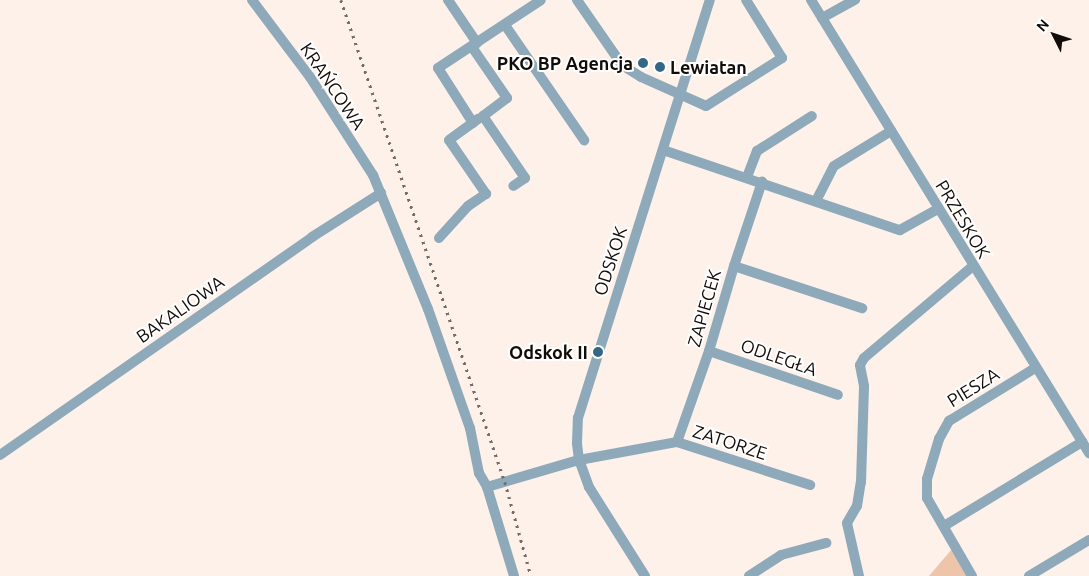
<!DOCTYPE html>
<html>
<head>
<meta charset="utf-8">
<style>
	body { margin:0 }
	#map { position:relative; width:1089px; height:576px; overflow:hidden; background:#fdf1ea; font-family:Ubuntu,sans-serif }
	div>[style] { position:absolute }
	.green>* { inset:0; background:#eec5ab }
	.minor>* { height:10px; margin:-5px; padding:0 5px; transform-origin:5px; border-radius:5px; background:#8da9ba }
	.rail>* { height:2.5px; margin-top:-1.25px; transform-origin:0; background:repeating-linear-gradient(90deg,#756c67 0 2.5px,transparent 0 7.5px) }
	.dots>* { width:14px; height:14px; translate:-50% -50%; box-sizing:border-box; border:2px solid #fff; border-radius:50% }
	span { translate:-50% -50%; white-space:nowrap; text-align:center; line-height:1.15; -webkit-text-stroke:4px #fff; paint-order:stroke }
	.poi-label { font-size:18px; color:#120c08; font-weight:700 }
	.right { translate:-100% -50%; text-align:right }
	.left { translate:0 -50%; text-align:left }
	.street-label { font-size:18px; color:#120c08 }
	.north { position:absolute; left:1029px; top:10px; width:50px; height:50px; -webkit-text-stroke:4px #fff; paint-order:stroke; rotate:311deg; font-size:14px; font-weight:700; line-height:20px; text-align:center; color:#120c08 }
	.north::after { content:''; display:block; margin:auto; width:18px; height:22px; background:#120c08; clip-path:polygon(50% 0,100% 100%,50% 72%,0 100%) }
</style>
</head>
<body>
<div id="map">
	<div class="green">
		<i style="clip-path:polygon(952px 549px,968px 576px,929px 576px)"></i>
	</div>
	<div class="minor">
		<i style="left:252px;top:0;width:96px;rotate:53deg"></i>
		<i style="left:310px;top:77px;width:117px;rotate:57.3deg"></i>
		<i style="left:373px;top:175px;width:145px;rotate:67.7deg"></i>
		<i style="left:428px;top:309px;width:126px;rotate:70.6deg"></i>
		<i style="left:470px;top:428px;width:46px;rotate:78.7deg"></i>
		<i style="left:479px;top:473px;width:16px;rotate:60deg"></i>
		<i style="left:487px;top:487px;width:93px;rotate:73.1deg"></i>
		<i style="left:448px;top:0;width:52px;rotate:56deg"></i>
		<i style="left:577px;top:0;width:79px;rotate:55.3deg"></i>
		<i style="left:622px;top:65px;width:22px;rotate:32deg"></i>
		<i style="left:641px;top:77px;width:71px;rotate:24deg"></i>
		<i style="left:706px;top:106px;width:90px;rotate:-32.3deg"></i>
		<i style="left:782px;top:58px;width:68px;rotate:-121.8deg"></i>
		<i style="left:811px;top:0;width:532px;rotate:58.46deg"></i>
		<i style="left:822px;top:18px;width:38px;rotate:-29deg"></i>
		<i style="left:505px;top:25px;width:140px;rotate:55.5deg"></i>
		<i style="left:472px;top:47px;width:62px;rotate:55.5deg"></i>
		<i style="left:507px;top:98px;width:30px;rotate:143deg"></i>
		<i style="left:483px;top:116px;width:75px;rotate:55.9deg"></i>
		<i style="left:525px;top:178px;width:14px;rotate:146deg"></i>
		<i style="left:473px;top:123px;width:65px;rotate:-122.5deg"></i>
		<i style="left:438px;top:68px;width:123px;rotate:-33.4deg"></i>
		<i style="left:663px;top:150px;width:250px;rotate:18.7deg"></i>
		<i style="left:900px;top:230px;width:43px;rotate:-28.9deg"></i>
		<i style="left:747px;top:177px;width:28px;rotate:-69deg"></i>
		<i style="left:757px;top:151px;width:65px;rotate:-32.5deg"></i>
		<i style="left:816px;top:201px;width:39px;rotate:-63deg"></i>
		<i style="left:834px;top:166px;width:67px;rotate:-31.6deg"></i>
		<i style="left:439px;top:238px;width:43px;rotate:-47.8deg"></i>
		<i style="left:468px;top:206px;width:22px;rotate:-34deg"></i>
		<i style="left:486px;top:194px;width:65px;rotate:-124.4deg"></i>
		<i style="left:449px;top:140px;width:36px;rotate:-36deg"></i>
		<i style="left:734px;top:266px;width:135px;rotate:18.2deg"></i>
		<i style="left:709px;top:351px;width:136px;rotate:18.8deg"></i>
		<i style="left:677px;top:442px;width:96px;rotate:-70.6deg"></i>
		<i style="left:709px;top:351px;width:89px;rotate:-73.6deg"></i>
		<i style="left:734px;top:266px;width:89px;rotate:-71.6deg"></i>
		<i style="left:0;top:455px;width:381px;rotate:-34.9deg"></i>
		<i style="left:312px;top:237px;width:82px;rotate:-32.5deg"></i>
		<i style="left:487px;top:487px;width:96px;rotate:-16.4deg"></i>
		<i style="left:579px;top:460px;width:100px;rotate:-10.4deg"></i>
		<i style="left:677px;top:442px;width:140px;rotate:17.9deg"></i>
		<i style="left:944px;top:526px;width:162px;rotate:-31.3deg"></i>
		<i style="left:645px;top:576px;width:105px;rotate:-122.2deg"></i>
		<i style="left:589px;top:487px;width:29px;rotate:-110deg"></i>
		<i style="left:579px;top:460px;width:17px;rotate:-97deg"></i>
		<i style="left:577px;top:443px;width:25px;rotate:-88deg"></i>
		<i style="left:578px;top:418px;width:438px;rotate:-72.5deg"></i>
		<i style="left:749px;top:576px;width:38px;rotate:-33deg"></i>
		<i style="left:781px;top:555px;width:47px;rotate:-14.9deg"></i>
		<i style="left:859px;top:576px;width:54px;rotate:-102.8deg"></i>
		<i style="left:847px;top:523px;width:20px;rotate:-60deg"></i>
		<i style="left:857px;top:506px;width:24px;rotate:-81deg"></i>
		<i style="left:861px;top:482px;width:96px;rotate:-88.2deg"></i>
		<i style="left:864px;top:386px;width:21px;rotate:-101deg"></i>
		<i style="left:860px;top:365px;width:8px;rotate:-60deg"></i>
		<i style="left:864px;top:358px;width:143px;rotate:-40.2deg"></i>
		<i style="left:972px;top:576px;width:90px;rotate:-120deg"></i>
		<i style="left:927px;top:498px;width:19px;rotate:-90deg"></i>
		<i style="left:927px;top:479px;width:42px;rotate:-73.3deg"></i>
		<i style="left:939px;top:439px;width:21px;rotate:-61deg"></i>
		<i style="left:949px;top:421px;width:101px;rotate:-31.6deg"></i>
		<i style="left:1029px;top:576px;width:70px;rotate:-31deg"></i>
	</div>
	<div class="rail">
		<i style="left:341px;top:0;width:509px;rotate:71.21deg"></i>
		<i style="left:505px;top:482px;width:98px;rotate:74.5deg"></i>
	</div>
	<div class="dots">
		<i style="left:643px;top:63px;background:#346785"></i>
		<i style="left:660px;top:67px;background:#346785"></i>
		<i style="left:598px;top:352px;background:#346785"></i>
	</div>
	<div class="poi-label">
		<span class="right" style="left:633px;top:63px">PKO BP Agencja</span>
		<span class="left" style="left:670px;top:67px">Lewiatan</span>
		<span class="right" style="left:588px;top:352px">Odskok II</span>
	</div>
	<div class="street-label">
		<span style="left:333px;top:86px;rotate:56deg">KRAŃCOWA</span>
		<span style="left:963px;top:219px;rotate:59deg">PRZESKOK</span>
		<span style="left:610px;top:261px;rotate:-72deg">ODSKOK</span>
		<span style="left:704px;top:308px;rotate:-74deg">ZAPIECEK</span>
		<span style="left:180px;top:309px;rotate:-35deg">BAKALIOWA</span>
		<span style="left:779px;top:357px;rotate:19deg">ODLEGŁA</span>
		<span style="left:973px;top:387px;rotate:-32deg">PIESZA</span>
		<span style="left:730px;top:442px;rotate:18deg">ZATORZE</span>
	</div>
	<div class="north">N</div>
</div>
</body>
</html>
